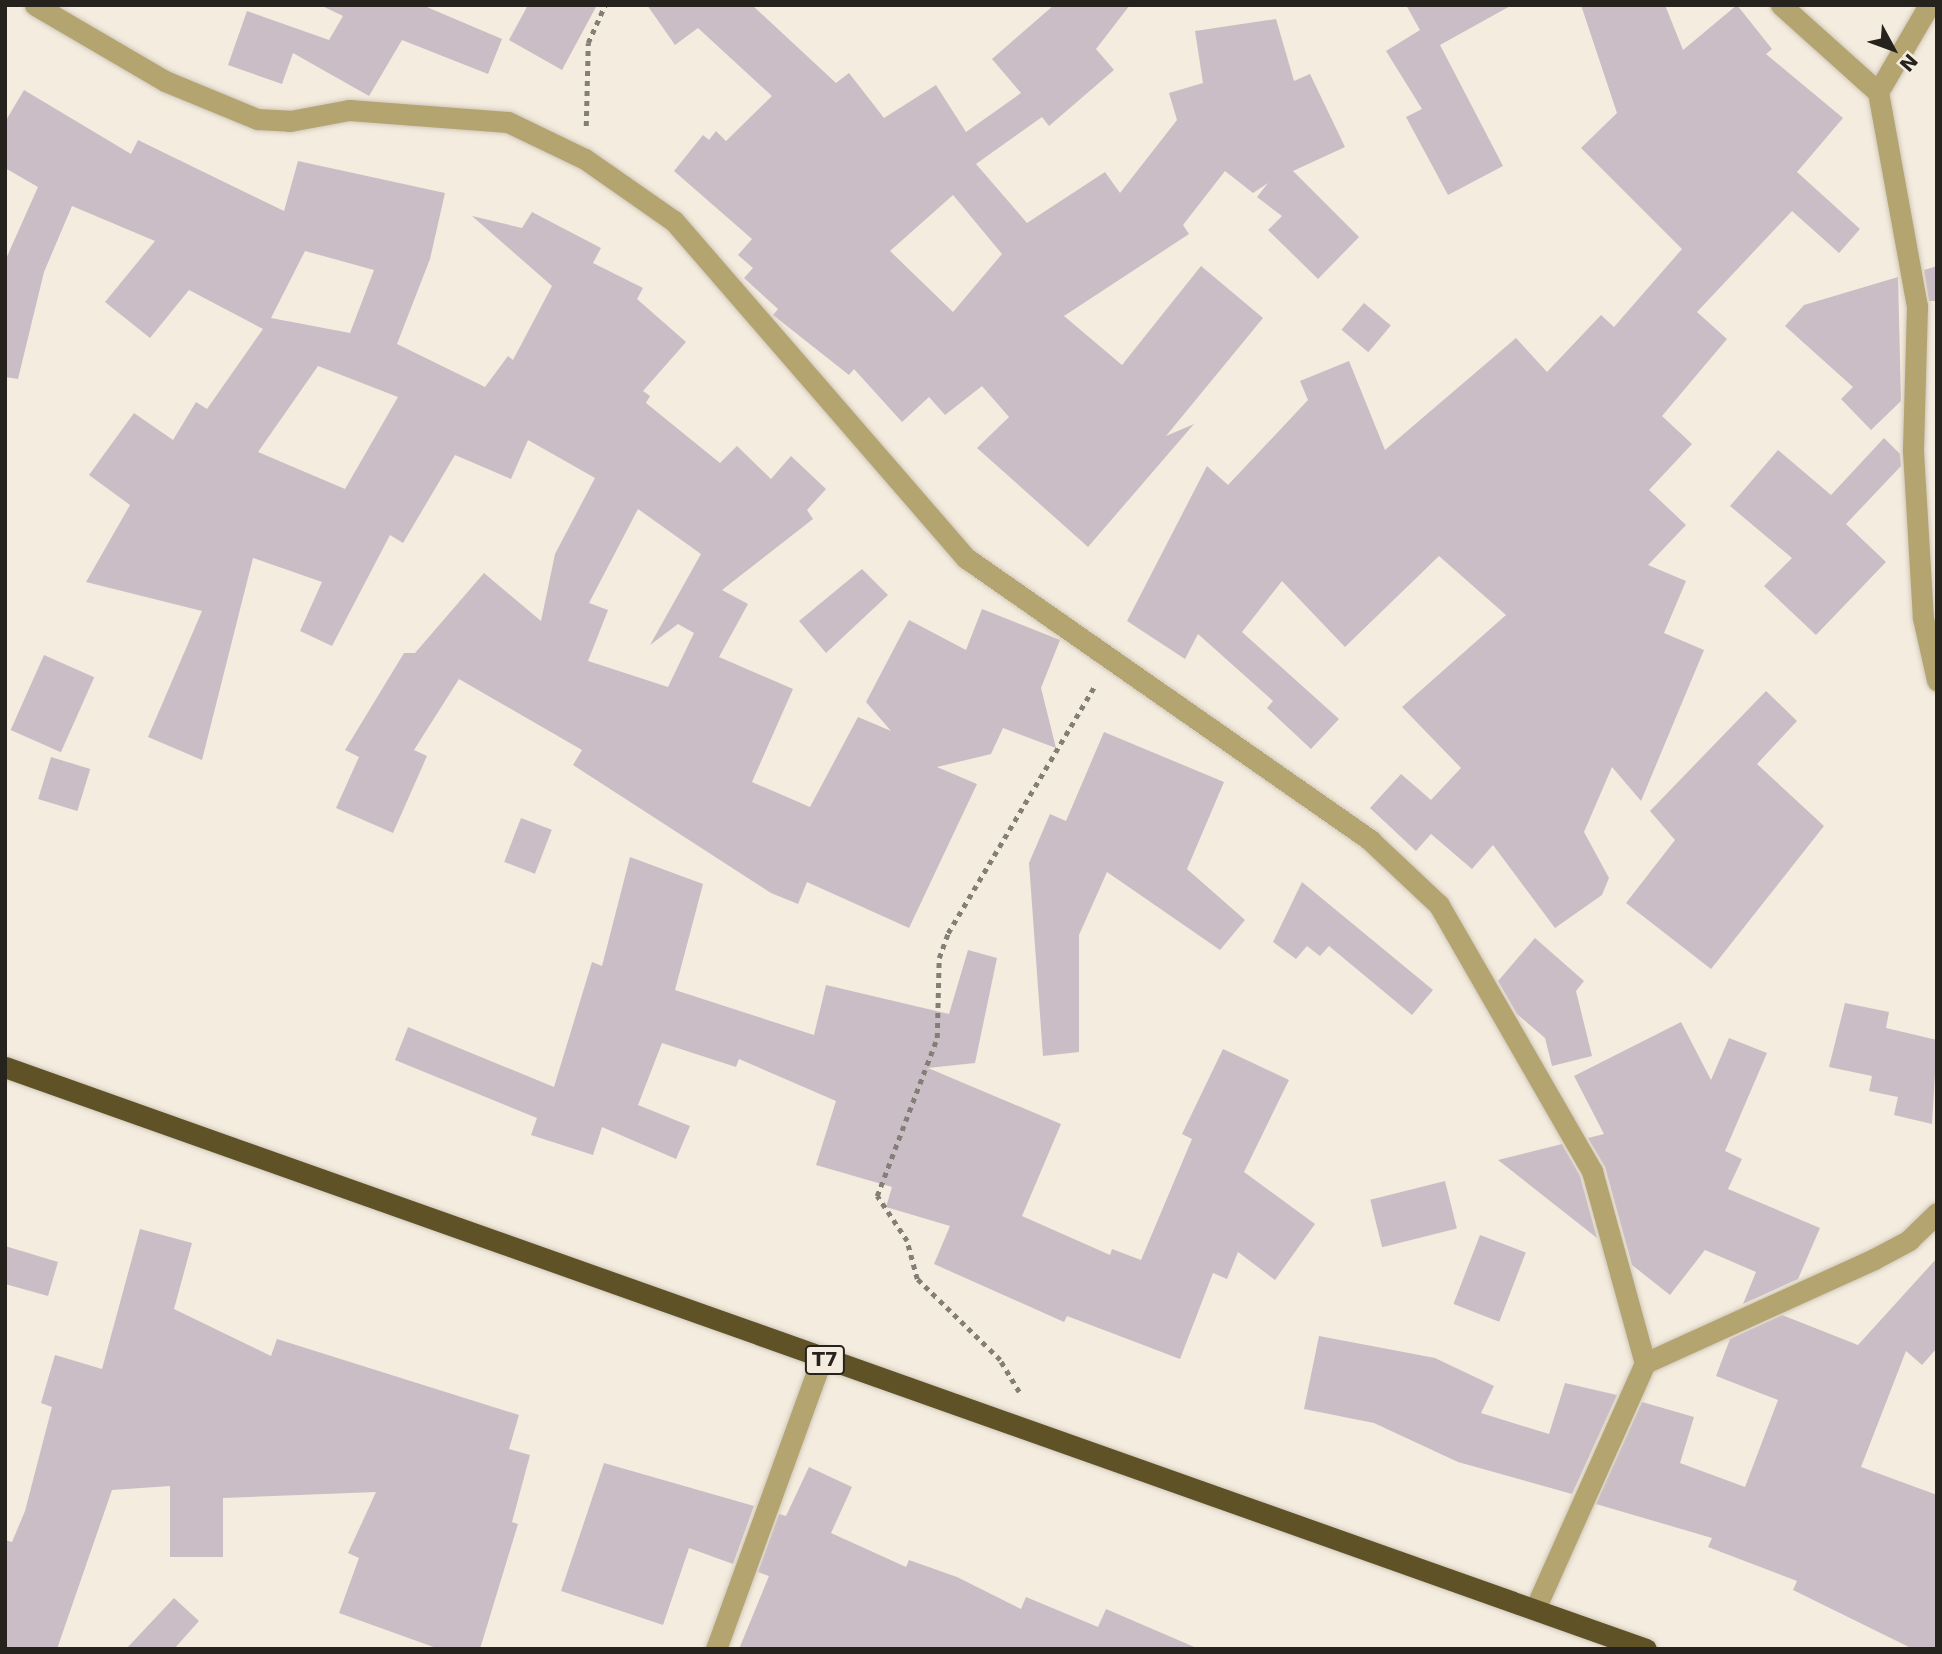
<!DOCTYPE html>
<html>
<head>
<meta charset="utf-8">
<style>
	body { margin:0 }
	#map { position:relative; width:1942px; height:1654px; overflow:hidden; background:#f4ecde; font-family:"DejaVu Sans",sans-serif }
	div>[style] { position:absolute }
	.building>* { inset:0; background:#cbbdc6; transform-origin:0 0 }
	.path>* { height:4.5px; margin-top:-2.25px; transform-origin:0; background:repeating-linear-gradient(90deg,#847f76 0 5px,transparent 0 10px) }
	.roads { filter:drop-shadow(0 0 2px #cfc8bb) drop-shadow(0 0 2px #cfc8bb) }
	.minor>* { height:21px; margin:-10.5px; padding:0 10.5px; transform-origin:10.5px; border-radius:10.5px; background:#b4a470 }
	.highway>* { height:21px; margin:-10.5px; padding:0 10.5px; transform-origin:10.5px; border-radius:10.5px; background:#605227 }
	span { translate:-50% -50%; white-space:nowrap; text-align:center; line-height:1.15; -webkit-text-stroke:6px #f4ecde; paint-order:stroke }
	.shield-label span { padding:2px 5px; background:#f4ecde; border:2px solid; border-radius:5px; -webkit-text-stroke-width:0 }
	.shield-label { font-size:19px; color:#26231e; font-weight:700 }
	.frame { position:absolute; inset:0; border:7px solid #26231e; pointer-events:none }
	.north { position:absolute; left:1858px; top:14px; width:70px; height:70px; -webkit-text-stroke:5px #f4ecde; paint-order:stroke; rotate:131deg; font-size:19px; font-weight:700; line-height:28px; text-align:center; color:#26231e }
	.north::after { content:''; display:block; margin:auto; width:24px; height:32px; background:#26231e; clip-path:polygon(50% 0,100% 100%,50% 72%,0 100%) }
</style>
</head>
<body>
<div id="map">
	<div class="building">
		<i style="clip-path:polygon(320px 5px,422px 5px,502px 39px,488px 74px,402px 40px,369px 96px,293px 53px,282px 84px,228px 65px,247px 11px,329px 40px,343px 16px)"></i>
		<i style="clip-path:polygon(528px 5px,597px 5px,562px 70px,509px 40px)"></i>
		<i style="clip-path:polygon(evenodd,647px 5px,752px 5px,836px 83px,849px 73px,884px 118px,936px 85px,966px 132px,1021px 93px,992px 59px,1054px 5px,1130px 5px,1096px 49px,1114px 70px,1049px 126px,1042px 117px,976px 164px,1027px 223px,1105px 172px,1120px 193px,1177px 120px,1169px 93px,1203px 83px,1195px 31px,1276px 19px,1294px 81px,1310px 74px,1345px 147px,1293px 171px,1359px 237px,1318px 279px,1268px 230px,1282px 216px,1257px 197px,1268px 183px,1253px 193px,1225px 171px,1183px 225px,1189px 234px,1064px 316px,1122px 365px,1201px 266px,1263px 318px,1166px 436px,1194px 424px,1088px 547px,977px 448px,1009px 417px,982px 386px,945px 415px,929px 397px,902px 422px,854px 369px,849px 375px,773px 315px,778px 309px,744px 278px,753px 268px,738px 255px,752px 239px,674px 171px,703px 135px,709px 140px,716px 131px,726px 141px,772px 96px,698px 28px,675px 45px,647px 5px,953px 195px,1002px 254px,953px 312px,890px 251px,953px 195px)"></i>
		<i style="clip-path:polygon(1406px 5px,1512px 5px,1440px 45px,1503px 166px,1448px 195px,1406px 117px,1422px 109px,1386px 51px,1420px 30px)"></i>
		<i style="clip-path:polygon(1581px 5px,1665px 5px,1683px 50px,1737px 5px,1772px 49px,1766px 54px,1843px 118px,1797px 172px,1860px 229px,1839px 253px,1792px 211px,1697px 312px,1727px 339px,1662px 416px,1692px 444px,1649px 490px,1686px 525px,1648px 565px,1686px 581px,1664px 633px,1704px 650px,1641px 801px,1612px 767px,1584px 832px,1609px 878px,1602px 895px,1555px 928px,1493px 845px,1472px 869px,1431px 834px,1416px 851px,1370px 808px,1401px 774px,1431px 800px,1461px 768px,1402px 707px,1506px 615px,1439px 556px,1345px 647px,1282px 581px,1242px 632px,1339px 719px,1311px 749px,1267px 708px,1273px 701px,1198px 634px,1185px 659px,1127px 621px,1207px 466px,1228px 485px,1308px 400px,1300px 381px,1349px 361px,1385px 450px,1516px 338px,1547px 372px,1601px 315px,1614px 327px,1682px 249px,1581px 148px,1617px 113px)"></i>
		<i style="clip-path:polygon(evenodd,24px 90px,131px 154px,138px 140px,284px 211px,298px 161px,445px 193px,430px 259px,397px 344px,485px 387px,508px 356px,513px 360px,552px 286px,472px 216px,522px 228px,532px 212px,601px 248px,593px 263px,643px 288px,637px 299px,686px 342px,643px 391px,650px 396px,646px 403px,720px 463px,737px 446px,771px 479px,791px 456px,826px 489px,807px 510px,813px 519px,722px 590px,748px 604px,719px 657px,793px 689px,752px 782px,810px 807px,858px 717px,891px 731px,866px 702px,909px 620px,966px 650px,982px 609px,1060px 640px,1041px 688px,1056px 748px,1003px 728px,991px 754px,937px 767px,977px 784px,909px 928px,807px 882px,798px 904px,771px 893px,573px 765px,582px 750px,459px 679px,414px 750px,427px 756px,393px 833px,336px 808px,359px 757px,345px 750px,404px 653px,415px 653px,484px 573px,541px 621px,555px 554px,595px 478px,528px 440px,511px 479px,455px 455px,403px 543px,390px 535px,332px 646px,300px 631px,322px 582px,253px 558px,202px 760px,148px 737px,202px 611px,86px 582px,130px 505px,89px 475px,134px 413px,173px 440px,196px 402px,207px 409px,263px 329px,189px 290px,150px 338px,105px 302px,155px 241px,72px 206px,44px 272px,18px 379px,5px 377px,5px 261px,38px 187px,5px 168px,5px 122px,24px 90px,305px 251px,374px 270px,350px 333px,271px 318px,305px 251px,24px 90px,318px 366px,398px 397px,345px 489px,258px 452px,318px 366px,24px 90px,638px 509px,701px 554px,650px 645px,678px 624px,694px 633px,668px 687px,588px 661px,608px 610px,589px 603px,638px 509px)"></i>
		<i style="clip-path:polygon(1937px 266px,1937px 301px,1929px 301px,1924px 270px)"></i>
		<i style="clip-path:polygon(1898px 277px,1901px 401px,1871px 430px,1841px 399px,1853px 387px,1785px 326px,1804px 305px)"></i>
		<i style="left:1364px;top:303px;width:35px;height:35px;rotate:40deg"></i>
		<i style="clip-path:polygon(1884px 438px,1900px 454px,1901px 466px,1846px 524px,1886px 562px,1816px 635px,1764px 586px,1792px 558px,1730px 506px,1778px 450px,1831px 495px)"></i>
		<i style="clip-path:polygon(862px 569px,888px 595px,826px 653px,799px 621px)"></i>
		<i style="left:44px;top:655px;width:55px;height:82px;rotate:24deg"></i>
		<i style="clip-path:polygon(1766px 691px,1797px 721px,1757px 764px,1824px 826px,1711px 969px,1626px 903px,1675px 840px,1650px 811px)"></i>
		<i style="clip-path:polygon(1104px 732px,1224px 782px,1187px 869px,1245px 920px,1220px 950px,1107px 872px,1079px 935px,1079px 1052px,1043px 1056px,1029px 863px,1050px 814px,1066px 821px)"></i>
		<i style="left:51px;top:757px;width:41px;height:44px;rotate:17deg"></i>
		<i style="left:521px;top:818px;width:33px;height:47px;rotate:21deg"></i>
		<i style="clip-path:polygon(630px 857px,703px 884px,675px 990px,814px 1035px,826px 985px,949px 1014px,968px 950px,997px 958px,975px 1063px,928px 1068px,1061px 1124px,1022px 1216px,1110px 1255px,1112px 1249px,1141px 1260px,1192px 1139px,1182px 1134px,1223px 1049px,1289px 1080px,1244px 1172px,1315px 1224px,1275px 1280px,1238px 1252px,1227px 1279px,1213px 1273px,1180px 1359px,1067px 1316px,1064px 1322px,934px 1264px,950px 1226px,886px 1207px,892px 1187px,816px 1165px,836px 1101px,739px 1059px,736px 1067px,662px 1043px,638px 1105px,690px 1126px,676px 1159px,602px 1127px,593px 1155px,531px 1135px,537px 1118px,395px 1060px,408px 1027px,554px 1087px,592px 962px,602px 966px)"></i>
		<i style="clip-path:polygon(1302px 882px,1433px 990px,1412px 1015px,1329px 946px,1320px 956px,1307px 946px,1296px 959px,1273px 942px)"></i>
		<i style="clip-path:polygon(1535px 938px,1584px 981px,1576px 991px,1592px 1056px,1552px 1066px,1545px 1038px,1517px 1014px,1498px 981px)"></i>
		<i style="clip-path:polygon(1845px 1003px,1889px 1012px,1886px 1028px,1937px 1040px,1932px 1124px,1894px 1115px,1898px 1097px,1869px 1091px,1872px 1076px,1829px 1067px)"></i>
		<i style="clip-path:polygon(1681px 1022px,1711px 1080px,1729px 1038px,1767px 1053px,1725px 1151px,1742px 1159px,1728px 1189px,1820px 1228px,1798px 1279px,1743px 1304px,1756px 1272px,1705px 1250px,1670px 1295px,1632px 1265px,1605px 1167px,1588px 1138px,1604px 1134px,1574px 1076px)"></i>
		<i style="clip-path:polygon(1562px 1144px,1580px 1176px,1597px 1238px,1498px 1160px)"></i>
		<i style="left:1445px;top:1181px;width:49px;height:77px;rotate:76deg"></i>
		<i style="clip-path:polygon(140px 1229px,192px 1243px,174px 1309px,271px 1356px,277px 1339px,519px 1415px,509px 1449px,530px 1455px,512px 1522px,518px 1524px,480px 1649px,439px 1649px,339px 1613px,359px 1558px,348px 1553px,376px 1492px,223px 1498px,223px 1557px,170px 1557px,170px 1486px,112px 1490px,57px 1649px,5px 1649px,5px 1540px,12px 1542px,25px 1511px,52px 1407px,41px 1403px,55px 1355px,102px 1369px)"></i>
		<i style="left:1480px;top:1235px;width:49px;height:74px;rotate:21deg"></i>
		<i style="clip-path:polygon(5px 1246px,58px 1262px,48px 1296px,5px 1284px)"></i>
		<i style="clip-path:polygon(1937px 1258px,1937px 1348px,1922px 1365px,1906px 1351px,1861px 1467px,1937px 1495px,1937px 1649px,1913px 1649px,1793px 1590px,1797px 1581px,1708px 1547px,1712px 1538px,1596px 1504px,1642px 1402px,1694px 1417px,1680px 1463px,1745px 1487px,1778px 1400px,1716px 1376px,1730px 1339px,1782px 1315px,1858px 1345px)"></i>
		<i style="clip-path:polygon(1319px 1336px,1435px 1358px,1494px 1386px,1481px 1413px,1549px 1434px,1565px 1383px,1617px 1395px,1572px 1494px,1458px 1462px,1374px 1423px,1304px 1409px)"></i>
		<i style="clip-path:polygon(604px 1463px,754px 1506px,733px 1564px,689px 1548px,663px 1625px,561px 1591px)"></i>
		<i style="clip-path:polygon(809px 1467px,852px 1487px,831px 1533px,906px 1567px,909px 1560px,957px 1577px,1021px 1609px,1026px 1597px,1098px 1627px,1106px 1609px,1199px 1649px,739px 1649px,769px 1576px,758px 1572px,779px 1514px,786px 1516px)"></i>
		<i style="clip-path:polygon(174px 1598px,199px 1621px,174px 1649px,126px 1649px)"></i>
	</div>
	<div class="path">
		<i style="left:586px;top:126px;width:83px;rotate:-88.6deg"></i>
		<i style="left:588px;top:43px;width:42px;rotate:-65.9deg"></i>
		<i style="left:1019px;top:1392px;width:37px;rotate:-121deg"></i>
		<i style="left:1000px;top:1360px;width:116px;rotate:-135.7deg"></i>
		<i style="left:917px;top:1279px;width:39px;rotate:-105deg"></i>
		<i style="left:907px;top:1241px;width:54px;rotate:-123.7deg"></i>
		<i style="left:877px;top:1196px;width:169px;rotate:-69.2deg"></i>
		<i style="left:937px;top:1038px;width:80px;rotate:-88.6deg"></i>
		<i style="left:939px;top:958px;width:27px;rotate:-70deg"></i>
		<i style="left:948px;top:933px;width:286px;rotate:-59.3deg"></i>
	</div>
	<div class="roads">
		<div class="minor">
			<i style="left:35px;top:5px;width:151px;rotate:30.3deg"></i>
			<i style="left:165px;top:81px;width:100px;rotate:22.4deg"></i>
			<i style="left:257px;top:119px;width:33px;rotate:3deg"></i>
			<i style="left:290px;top:121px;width:60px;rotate:-10.6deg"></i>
			<i style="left:349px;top:110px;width:159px;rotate:4.3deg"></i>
			<i style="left:508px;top:122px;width:85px;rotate:25.7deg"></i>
			<i style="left:585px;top:159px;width:108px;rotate:34.9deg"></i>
			<i style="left:674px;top:221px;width:446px;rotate:49.1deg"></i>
			<i style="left:966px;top:558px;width:494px;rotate:34.9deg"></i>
			<i style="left:1371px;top:841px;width:93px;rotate:43.3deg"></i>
			<i style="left:1439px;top:905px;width:307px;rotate:60.1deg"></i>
			<i style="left:1592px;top:1171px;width:199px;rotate:74.6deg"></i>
			<i style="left:1645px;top:1363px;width:267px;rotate:114.1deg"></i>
			<i style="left:1781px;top:5px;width:130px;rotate:41.9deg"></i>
			<i style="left:1878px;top:92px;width:218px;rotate:79.7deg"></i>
			<i style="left:1917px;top:306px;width:145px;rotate:91.6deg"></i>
			<i style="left:1913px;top:451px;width:167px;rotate:86.6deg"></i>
			<i style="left:1923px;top:618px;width:64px;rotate:77.3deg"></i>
			<i style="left:1878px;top:92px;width:101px;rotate:-59.6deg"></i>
			<i style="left:1645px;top:1363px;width:252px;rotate:-24.4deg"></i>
			<i style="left:1874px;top:1259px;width:40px;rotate:-28deg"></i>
			<i style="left:1909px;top:1240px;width:39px;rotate:-44deg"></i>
			<i style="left:716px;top:1649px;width:310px;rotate:-70deg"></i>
		</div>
		<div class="highway">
			<i style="left:5px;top:1067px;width:1741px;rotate:19.53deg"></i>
		</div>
	</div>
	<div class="shield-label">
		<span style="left:825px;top:1360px">T7</span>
	</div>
	<div class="frame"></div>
	<div class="north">N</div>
</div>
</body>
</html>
